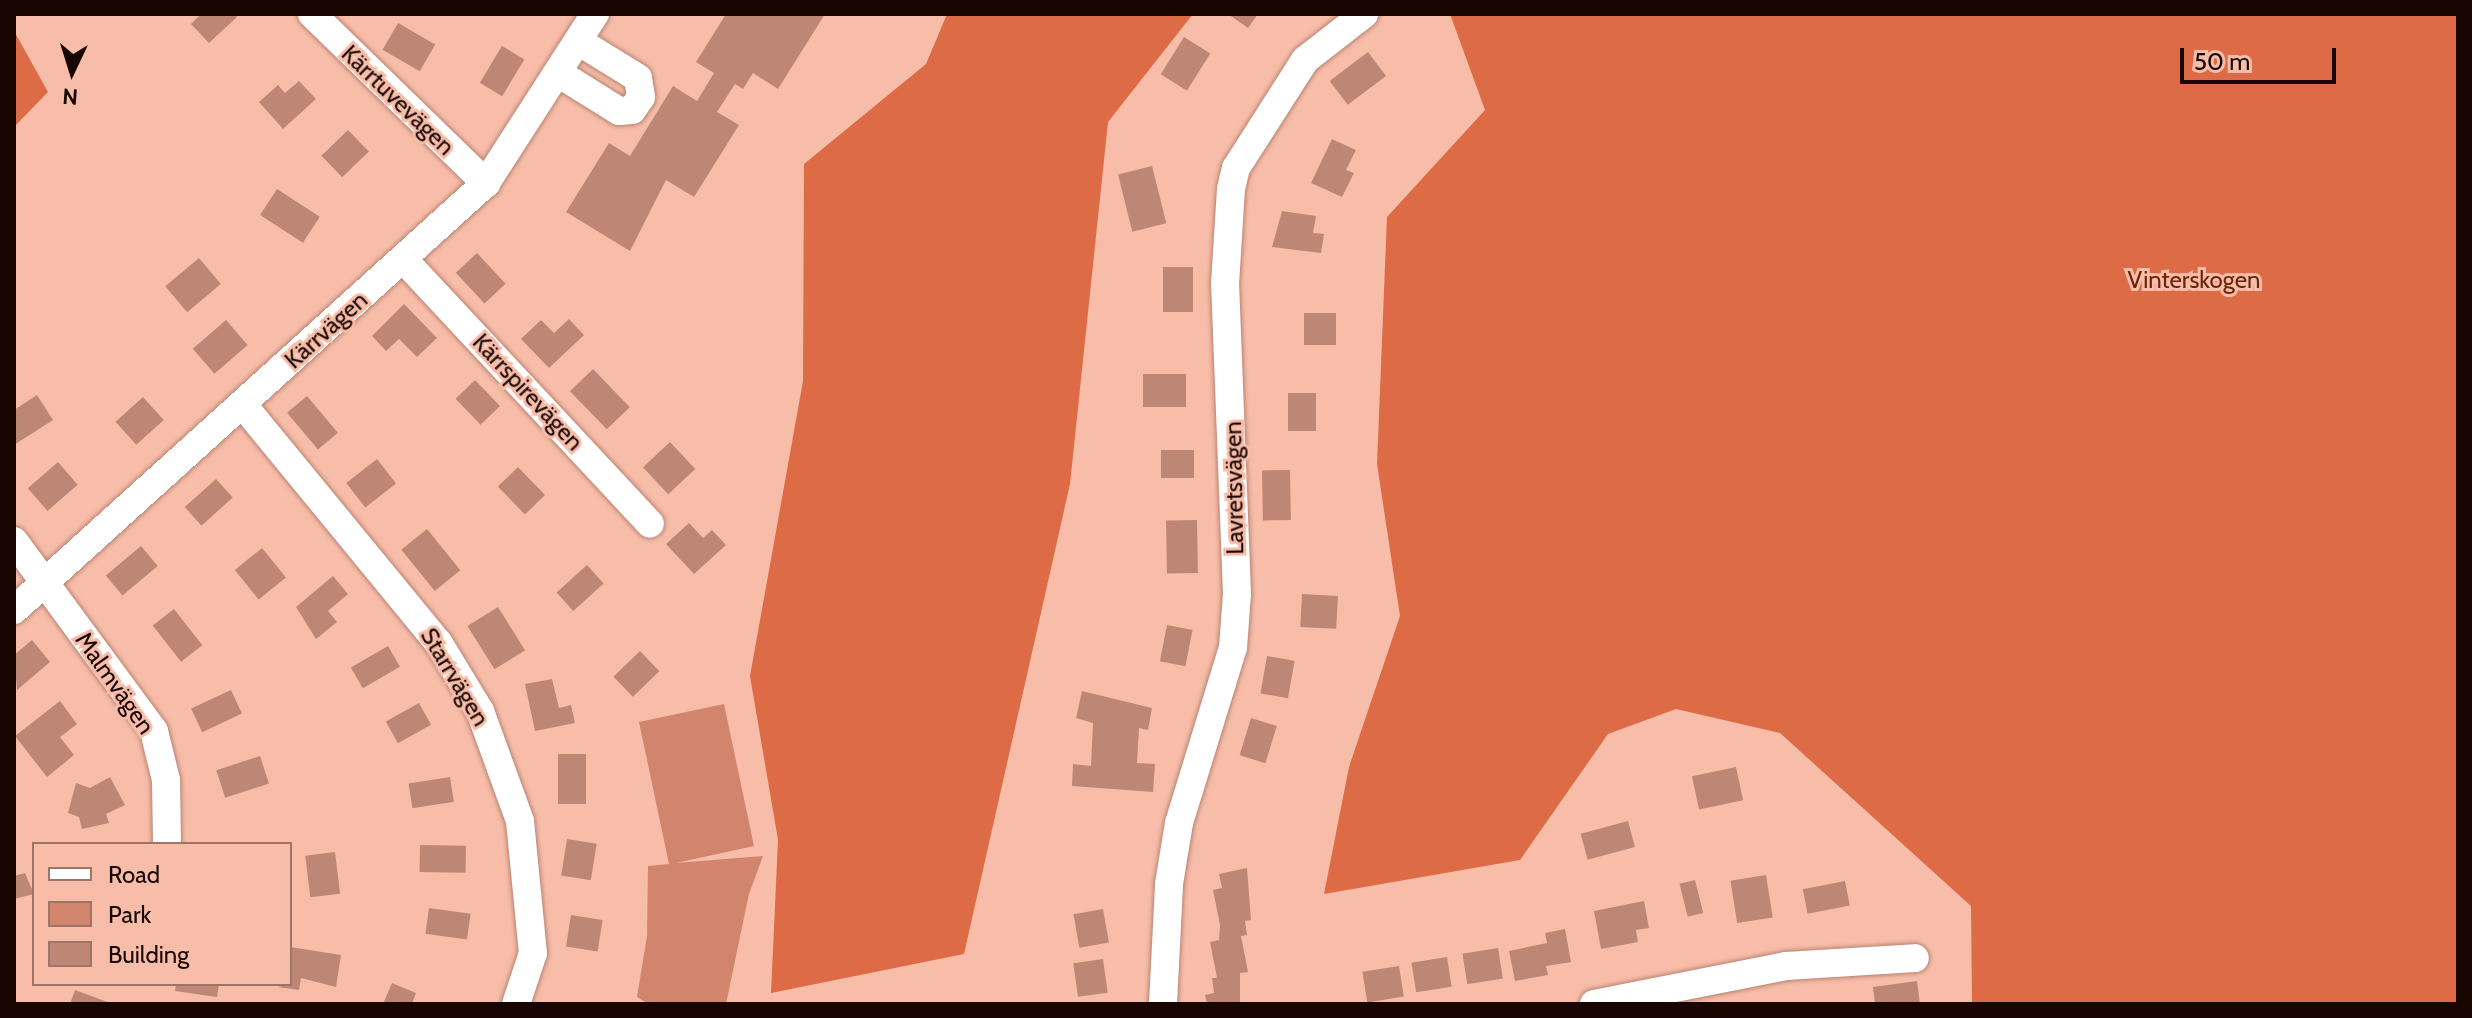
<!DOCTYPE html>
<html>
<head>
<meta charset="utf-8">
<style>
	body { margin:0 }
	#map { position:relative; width:2472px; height:1018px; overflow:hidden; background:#f7bda9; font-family:Cabin,sans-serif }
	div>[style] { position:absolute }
	.green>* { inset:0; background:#d1856d }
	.forest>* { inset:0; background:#dd6b45 }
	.building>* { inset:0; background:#be8775; transform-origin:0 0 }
	.roads { filter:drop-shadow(0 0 2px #ba8371) drop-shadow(0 0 2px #ba8371) }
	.minor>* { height:28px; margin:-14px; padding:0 14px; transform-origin:14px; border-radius:14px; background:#fff }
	span { translate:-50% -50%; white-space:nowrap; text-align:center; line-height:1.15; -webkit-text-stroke:6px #f7bda9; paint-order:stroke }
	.street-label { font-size:24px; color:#180602 }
	.park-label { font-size:24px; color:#6c2409 }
	.frame { position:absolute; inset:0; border:16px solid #180602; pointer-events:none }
	.legend { position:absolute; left:32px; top:842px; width:260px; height:144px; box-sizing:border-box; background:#f7bda9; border:2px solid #9e7466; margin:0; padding:10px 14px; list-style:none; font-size:24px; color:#180602 }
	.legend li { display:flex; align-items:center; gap:16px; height:40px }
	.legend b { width:40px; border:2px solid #9e7466 }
	.north { position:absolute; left:32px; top:32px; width:80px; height:80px; -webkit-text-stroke:6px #f7bda9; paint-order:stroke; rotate:184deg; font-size:22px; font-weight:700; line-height:32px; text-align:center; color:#180602 }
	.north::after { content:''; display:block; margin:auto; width:28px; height:36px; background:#180602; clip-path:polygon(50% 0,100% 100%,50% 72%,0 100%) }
	.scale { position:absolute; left:2180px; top:48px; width:156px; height:36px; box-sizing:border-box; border:4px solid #180602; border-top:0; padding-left:10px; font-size:24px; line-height:28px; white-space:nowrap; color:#180602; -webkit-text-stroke:6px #f7bda9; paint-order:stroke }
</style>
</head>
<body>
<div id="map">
	<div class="green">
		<i style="clip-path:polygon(724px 704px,754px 846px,676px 863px,763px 856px,749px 894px,726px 1004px,649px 1004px,637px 997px,647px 936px,648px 866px,669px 864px,639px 722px)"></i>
	</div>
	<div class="forest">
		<i style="clip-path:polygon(947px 14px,1193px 14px,1108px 122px,1070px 484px,964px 954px,771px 993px,778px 840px,750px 676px,803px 381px,804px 164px,926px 64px)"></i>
		<i style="clip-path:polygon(1450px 14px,2458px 14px,2458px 1004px,1972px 1004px,1971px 906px,1780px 733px,1676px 709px,1608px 734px,1520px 860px,1324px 894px,1349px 767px,1400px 616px,1377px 464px,1387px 217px,1485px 110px)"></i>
		<i style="clip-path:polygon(14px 31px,48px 92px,14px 127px)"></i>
	</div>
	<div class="building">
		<i style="clip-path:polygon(201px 14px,235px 14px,237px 17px,209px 43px,191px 24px)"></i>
		<i style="clip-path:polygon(726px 14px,825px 14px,778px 89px,753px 73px,743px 89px,735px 84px,717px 112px,739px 125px,694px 197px,666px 180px,630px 251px,566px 212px,609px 143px,630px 156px,673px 86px,697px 101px,714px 73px,696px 62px)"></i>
		<i style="clip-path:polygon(1228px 14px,1258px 14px,1248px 28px)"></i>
		<i style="left:398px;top:23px;width:43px;height:31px;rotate:30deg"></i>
		<i style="left:1184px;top:37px;width:31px;height:44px;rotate:32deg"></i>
		<i style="left:502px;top:46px;width:26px;height:43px;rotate:31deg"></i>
		<i style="left:1368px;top:52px;width:30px;height:48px;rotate:53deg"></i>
		<i style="clip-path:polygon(299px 81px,316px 99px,283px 129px,259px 102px,278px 85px,285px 93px)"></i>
		<i style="left:348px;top:130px;width:30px;height:37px;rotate:46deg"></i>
		<i style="clip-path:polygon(1332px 139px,1356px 150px,1346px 170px,1354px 173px,1342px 197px,1311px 183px)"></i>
		<i style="left:1152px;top:166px;width:59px;height:35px;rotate:76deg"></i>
		<i style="left:277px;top:189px;width:51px;height:31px;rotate:33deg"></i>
		<i style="clip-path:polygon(1282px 211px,1316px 216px,1313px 233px,1324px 234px,1321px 253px,1272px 247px)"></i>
		<i style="left:477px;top:253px;width:42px;height:29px;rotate:47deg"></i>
		<i style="left:199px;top:258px;width:34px;height:44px;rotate:50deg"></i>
		<i style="left:1163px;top:267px;width:30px;height:45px"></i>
		<i style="clip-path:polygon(404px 304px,437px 338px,417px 357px,399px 339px,386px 351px,372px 336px)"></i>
		<i style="left:1304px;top:313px;width:32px;height:32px"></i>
		<i style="clip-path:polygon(569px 319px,584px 335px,549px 368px,521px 339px,541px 320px,554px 333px)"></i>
		<i style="left:226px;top:320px;width:33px;height:44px;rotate:49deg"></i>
		<i style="left:593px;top:369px;width:53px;height:32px;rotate:46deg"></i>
		<i style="left:1143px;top:374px;width:43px;height:33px"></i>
		<i style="left:475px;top:380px;width:36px;height:27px;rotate:46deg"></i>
		<i style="left:1288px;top:393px;width:28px;height:38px"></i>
		<i style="clip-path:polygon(37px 395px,53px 420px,14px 445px,14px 410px)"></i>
		<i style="left:307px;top:396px;width:48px;height:26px;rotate:50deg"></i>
		<i style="left:143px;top:397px;width:31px;height:37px;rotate:48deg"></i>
		<i style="left:670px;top:442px;width:37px;height:37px;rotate:47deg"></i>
		<i style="left:1161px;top:450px;width:33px;height:28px"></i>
		<i style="left:377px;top:459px;width:31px;height:39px;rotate:52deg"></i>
		<i style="left:58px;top:462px;width:30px;height:40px;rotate:49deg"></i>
		<i style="left:518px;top:467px;width:39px;height:28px;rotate:46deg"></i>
		<i style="left:1290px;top:470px;width:50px;height:28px;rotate:89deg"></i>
		<i style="left:216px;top:479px;width:25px;height:42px;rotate:48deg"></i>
		<i style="left:1197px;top:520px;width:53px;height:31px;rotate:89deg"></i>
		<i style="clip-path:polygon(689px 523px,703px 538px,712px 530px,726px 545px,694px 574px,666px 544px)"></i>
		<i style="left:427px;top:529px;width:53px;height:33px;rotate:51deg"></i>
		<i style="left:141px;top:546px;width:26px;height:46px;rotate:50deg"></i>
		<i style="left:262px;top:548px;width:38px;height:35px;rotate:51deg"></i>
		<i style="left:587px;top:565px;width:25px;height:41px;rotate:48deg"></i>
		<i style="clip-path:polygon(333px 576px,348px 594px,328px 611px,337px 622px,316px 639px,296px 607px)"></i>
		<i style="left:1302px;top:594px;width:36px;height:33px;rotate:3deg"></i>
		<i style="left:498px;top:607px;width:51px;height:36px;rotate:58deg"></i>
		<i style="left:174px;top:609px;width:46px;height:27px;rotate:52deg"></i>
		<i style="left:1167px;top:625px;width:26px;height:37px;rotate:11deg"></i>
		<i style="clip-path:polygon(32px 640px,50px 662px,17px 690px,14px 655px)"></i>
		<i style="left:388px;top:646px;width:24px;height:43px;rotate:60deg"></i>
		<i style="left:640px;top:651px;width:28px;height:37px;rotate:46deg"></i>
		<i style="left:1267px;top:656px;width:28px;height:38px;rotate:10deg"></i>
		<i style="clip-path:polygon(552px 679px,559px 708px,571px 705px,575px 723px,535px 731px,525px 684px)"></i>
		<i style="left:231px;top:690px;width:26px;height:44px;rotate:65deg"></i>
		<i style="clip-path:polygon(1082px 691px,1152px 708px,1148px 730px,1139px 728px,1137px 763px,1155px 764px,1153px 792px,1072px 786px,1073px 764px,1091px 766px,1093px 723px,1076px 718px)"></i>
		<i style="clip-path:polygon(60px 701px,77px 724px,60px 737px,74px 755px,47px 777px,15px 736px)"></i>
		<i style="left:419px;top:703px;width:25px;height:38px;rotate:61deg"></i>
		<i style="left:1251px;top:718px;width:27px;height:39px;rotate:17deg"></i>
		<i style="left:558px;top:754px;width:28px;height:50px"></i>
		<i style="left:260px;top:756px;width:29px;height:46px;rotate:72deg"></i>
		<i style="left:1736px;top:767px;width:34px;height:45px;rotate:78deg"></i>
		<i style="clip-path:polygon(110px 777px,125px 805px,106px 814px,109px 823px,82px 829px,79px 817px,68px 813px,76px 783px,90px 788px)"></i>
		<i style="left:450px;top:777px;width:25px;height:42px;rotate:81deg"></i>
		<i style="left:1628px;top:821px;width:27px;height:49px;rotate:75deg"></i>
		<i style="left:567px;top:839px;width:30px;height:37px;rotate:9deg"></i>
		<i style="left:420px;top:845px;width:46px;height:27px;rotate:1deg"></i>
		<i style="left:335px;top:852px;width:42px;height:30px;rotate:83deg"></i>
		<i style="clip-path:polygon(1247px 868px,1251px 920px,1245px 921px,1247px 935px,1241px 936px,1248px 972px,1240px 973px,1240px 1004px,1207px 1004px,1205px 995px,1214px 993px,1212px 978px,1217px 978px,1210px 942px,1219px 940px,1220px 925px,1213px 890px,1222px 888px,1219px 874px)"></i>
		<i style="clip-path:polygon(25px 873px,34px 894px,14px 899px,14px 876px)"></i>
		<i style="left:1766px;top:875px;width:43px;height:36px;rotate:81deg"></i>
		<i style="left:1695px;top:880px;width:34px;height:16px;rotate:76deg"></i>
		<i style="left:1845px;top:881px;width:25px;height:43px;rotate:79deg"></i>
		<i style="clip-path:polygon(1644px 901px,1649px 928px,1636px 930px,1638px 942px,1601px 949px,1594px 911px)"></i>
		<i style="left:429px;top:908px;width:42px;height:26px;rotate:8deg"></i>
		<i style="left:1103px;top:909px;width:34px;height:30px;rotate:80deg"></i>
		<i style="left:571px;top:915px;width:32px;height:32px;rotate:9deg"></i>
		<i style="clip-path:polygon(1565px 929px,1571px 962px,1546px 966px,1548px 975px,1515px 981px,1509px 951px,1547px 943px,1545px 933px)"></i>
		<i style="clip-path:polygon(290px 947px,341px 955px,336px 987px,301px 978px,299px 990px,278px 987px,290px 984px)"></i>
		<i style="left:1498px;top:948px;width:31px;height:36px;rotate:81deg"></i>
		<i style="left:1447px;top:957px;width:30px;height:36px;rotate:81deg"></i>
		<i style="left:1103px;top:959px;width:34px;height:30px;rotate:82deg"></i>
		<i style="left:1399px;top:966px;width:31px;height:37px;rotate:81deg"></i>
		<i style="clip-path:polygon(1917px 981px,1920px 1004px,1875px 1004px,1873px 987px)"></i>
		<i style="clip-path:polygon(392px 983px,416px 993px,412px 1004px,383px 1004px)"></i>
		<i style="clip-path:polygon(176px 984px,219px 984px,217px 997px,175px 991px)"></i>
		<i style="clip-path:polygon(75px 990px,113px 1004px,70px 1004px)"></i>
	</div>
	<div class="roads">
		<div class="minor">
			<i style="left:312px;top:14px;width:243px;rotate:44.2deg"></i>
			<i style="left:558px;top:73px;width:72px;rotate:31.9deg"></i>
			<i style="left:619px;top:111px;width:13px;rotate:-4deg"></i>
			<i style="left:632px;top:110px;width:16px;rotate:-55deg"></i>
			<i style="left:641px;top:97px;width:19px;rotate:-99deg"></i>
			<i style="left:638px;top:78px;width:70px;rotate:-148.3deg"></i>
			<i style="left:405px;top:261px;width:359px;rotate:47deg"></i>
			<i style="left:243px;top:405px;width:307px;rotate:50.6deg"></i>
			<i style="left:438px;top:642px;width:81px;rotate:58.7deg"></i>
			<i style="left:480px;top:711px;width:117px;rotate:70deg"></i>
			<i style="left:520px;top:821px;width:133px;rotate:84.4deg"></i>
			<i style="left:533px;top:953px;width:54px;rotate:108.4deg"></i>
			<i style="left:14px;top:541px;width:236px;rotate:53.6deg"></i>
			<i style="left:154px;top:731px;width:50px;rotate:76.2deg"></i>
			<i style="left:166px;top:780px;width:64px;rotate:89.1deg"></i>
			<i style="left:14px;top:610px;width:636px;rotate:-42.13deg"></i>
			<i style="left:486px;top:183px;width:201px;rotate:-57.2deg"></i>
			<i style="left:1163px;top:1004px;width:120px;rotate:-87.1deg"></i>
			<i style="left:1169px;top:884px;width:62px;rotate:-80.7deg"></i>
			<i style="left:1179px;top:823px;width:183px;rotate:-72.9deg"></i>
			<i style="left:1233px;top:648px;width:54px;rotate:-85.8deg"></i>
			<i style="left:1237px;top:594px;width:310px;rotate:-92.2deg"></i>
			<i style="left:1225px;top:284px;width:95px;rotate:-86.4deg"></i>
			<i style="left:1231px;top:189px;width:22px;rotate:-77deg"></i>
			<i style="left:1236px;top:168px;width:128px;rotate:-57.4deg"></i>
			<i style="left:1305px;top:60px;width:75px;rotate:-37.9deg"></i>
			<i style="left:1594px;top:1004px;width:196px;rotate:-11.2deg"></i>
			<i style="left:1786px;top:966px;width:129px;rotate:-3.5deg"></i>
		</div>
	</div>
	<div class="street-label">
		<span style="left:398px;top:100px;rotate:44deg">Kärrtuvevägen</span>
		<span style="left:326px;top:330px;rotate:-42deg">Kärrvägen</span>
		<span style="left:528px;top:392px;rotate:47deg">Kärrspirevägen</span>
		<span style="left:1234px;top:488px;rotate:-91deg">Lavretsvägen</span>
		<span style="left:455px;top:677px;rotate:59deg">Starrvägen</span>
		<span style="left:115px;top:683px;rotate:55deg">Malmvägen</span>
	</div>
	<div class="park-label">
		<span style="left:2194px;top:280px">Vinterskogen</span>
	</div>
	<div class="frame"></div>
	<ul class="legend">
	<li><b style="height:10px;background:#fff"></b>Road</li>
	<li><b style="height:22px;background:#d1856d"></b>Park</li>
	<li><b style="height:22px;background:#be8775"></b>Building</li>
	</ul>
	<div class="north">N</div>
	<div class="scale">50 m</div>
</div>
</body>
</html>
